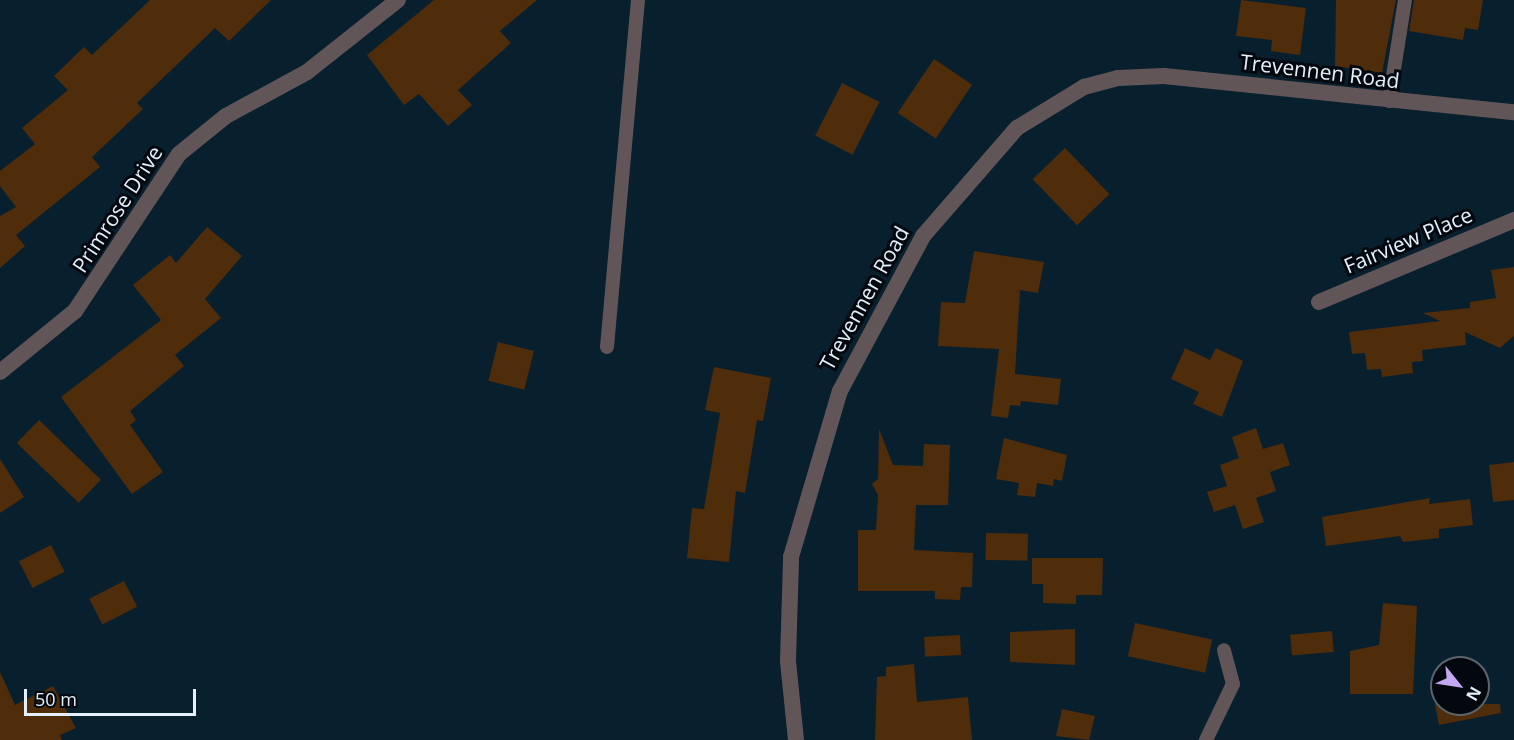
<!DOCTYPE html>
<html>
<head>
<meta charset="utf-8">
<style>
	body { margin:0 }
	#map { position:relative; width:1514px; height:740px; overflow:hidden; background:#081f2e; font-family:"Open Sans",sans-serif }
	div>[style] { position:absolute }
	.building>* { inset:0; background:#4f2c0a; transform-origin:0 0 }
	.service>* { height:14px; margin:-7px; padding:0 7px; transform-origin:7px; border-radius:7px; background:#625558 }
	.minor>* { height:16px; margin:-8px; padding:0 8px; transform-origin:8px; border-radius:8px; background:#625558 }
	span { translate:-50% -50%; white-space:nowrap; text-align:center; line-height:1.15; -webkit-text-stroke:6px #02080e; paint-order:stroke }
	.street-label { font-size:21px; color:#e4f1fc }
	.north { position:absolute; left:1430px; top:656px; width:60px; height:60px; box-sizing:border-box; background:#02080e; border:2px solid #5c656d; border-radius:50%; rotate:120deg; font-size:16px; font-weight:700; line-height:24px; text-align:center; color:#e4f1fc }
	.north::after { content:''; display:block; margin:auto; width:21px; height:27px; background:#c3a7f2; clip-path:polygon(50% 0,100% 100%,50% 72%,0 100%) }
	.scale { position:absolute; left:24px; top:689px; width:172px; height:27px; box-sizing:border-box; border:3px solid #e4f1fc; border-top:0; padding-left:8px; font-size:18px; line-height:21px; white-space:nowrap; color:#e4f1fc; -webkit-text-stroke:4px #02080e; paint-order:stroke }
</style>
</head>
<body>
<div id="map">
	<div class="building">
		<i style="clip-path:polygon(150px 0,271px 0,229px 41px,215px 28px,137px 103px,143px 109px,92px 157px,100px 167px,16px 235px,25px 246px,0 268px,0 216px,16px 207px,0 186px,0 171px,35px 144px,22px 128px,68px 90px,54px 76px,84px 47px,92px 55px)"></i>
		<i style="clip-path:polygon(434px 0,537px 0,500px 31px,511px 43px,458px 90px,472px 105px,448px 126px,419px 94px,404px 105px,367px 55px)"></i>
		<i style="clip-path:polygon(1241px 0,1306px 8px,1300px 55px,1271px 51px,1272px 40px,1236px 36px)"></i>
		<i style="clip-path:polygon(1336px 0,1396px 0,1382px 73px,1335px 66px)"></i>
		<i style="clip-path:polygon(1414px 0,1483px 0,1478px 30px,1465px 28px,1463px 40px,1409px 31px)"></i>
		<i style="left:934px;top:59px;width:46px;height:65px;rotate:34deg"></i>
		<i style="left:842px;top:83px;width:42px;height:59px;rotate:27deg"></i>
		<i style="left:1065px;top:148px;width:64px;height:45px;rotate:46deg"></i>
		<i style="clip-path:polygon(207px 227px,242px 256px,205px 299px,221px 318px,175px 355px,184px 366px,130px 411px,136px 420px,130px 425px,163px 472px,132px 494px,61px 397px,161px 320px,133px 285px,170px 255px,176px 263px)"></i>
		<i style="clip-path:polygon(974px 251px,1044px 262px,1038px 293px,1020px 290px,1015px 374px,1061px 379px,1058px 405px,1021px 401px,1020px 406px,1010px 405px,1008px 418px,991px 416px,999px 349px,938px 346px,941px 302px,965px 303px)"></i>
		<i style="clip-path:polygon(1514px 267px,1514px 336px,1500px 348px,1465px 332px,1466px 345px,1422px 350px,1423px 361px,1412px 362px,1413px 373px,1382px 377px,1381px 369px,1367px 370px,1365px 353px,1352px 354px,1349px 332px,1440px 321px,1423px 313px,1470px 308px,1470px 302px,1496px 298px,1491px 270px)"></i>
		<i style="left:498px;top:342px;width:37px;height:40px;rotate:14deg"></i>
		<i style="clip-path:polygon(1185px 348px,1210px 360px,1216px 348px,1243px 361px,1222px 417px,1193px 404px,1199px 392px,1171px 379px)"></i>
		<i style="clip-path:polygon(714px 367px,771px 378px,763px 421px,757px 420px,745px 493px,736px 491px,729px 562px,687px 558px,692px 508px,704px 509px,720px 413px,705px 410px)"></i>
		<i style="left:39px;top:420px;width:86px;height:32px;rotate:44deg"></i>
		<i style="clip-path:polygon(1256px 428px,1263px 449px,1283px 443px,1290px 465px,1270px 472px,1276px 491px,1256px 498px,1264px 522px,1243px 529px,1235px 505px,1214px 512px,1207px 492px,1227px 486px,1220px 465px,1239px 458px,1232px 437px)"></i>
		<i style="clip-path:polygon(879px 429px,893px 465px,923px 466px,924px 444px,950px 445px,948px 505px,916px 505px,914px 550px,973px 553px,972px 587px,961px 587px,960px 600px,935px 599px,935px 591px,858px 591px,858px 530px,876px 530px,878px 495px,872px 484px,878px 479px)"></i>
		<i style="clip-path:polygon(1004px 438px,1067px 455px,1062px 481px,1054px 479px,1053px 486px,1037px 483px,1035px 497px,1017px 495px,1019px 483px,996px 479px)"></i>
		<i style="clip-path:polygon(0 459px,24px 497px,0 513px)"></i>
		<i style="clip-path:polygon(1514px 462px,1514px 500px,1493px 502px,1489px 465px)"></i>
		<i style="clip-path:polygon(1430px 498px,1429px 504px,1470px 499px,1473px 525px,1439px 529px,1439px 538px,1403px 542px,1400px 536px,1326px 546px,1322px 517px)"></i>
		<i style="left:986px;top:533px;width:42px;height:27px;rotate:1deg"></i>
		<i style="left:51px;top:545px;width:30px;height:36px;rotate:63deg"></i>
		<i style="clip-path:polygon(1032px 558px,1103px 558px,1102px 595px,1076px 595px,1076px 604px,1043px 603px,1043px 584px,1032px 584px)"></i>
		<i style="left:124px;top:581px;width:29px;height:39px;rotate:63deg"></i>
		<i style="clip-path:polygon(1383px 603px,1417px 606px,1413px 694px,1350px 694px,1350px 651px,1379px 645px)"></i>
		<i style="left:1135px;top:623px;width:79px;height:34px;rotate:12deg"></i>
		<i style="clip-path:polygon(1075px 629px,1075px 665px,1010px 662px,1010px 632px)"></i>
		<i style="left:1332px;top:631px;width:21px;height:42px;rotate:85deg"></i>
		<i style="left:960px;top:635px;width:20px;height:36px;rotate:87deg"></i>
		<i style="clip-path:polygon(914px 664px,917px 702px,968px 697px,972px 740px,875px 740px,877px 677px,886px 676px,886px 667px)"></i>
		<i style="clip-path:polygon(0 672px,15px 705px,53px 686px,76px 728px,60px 735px,62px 740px,0 740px)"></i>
		<i style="clip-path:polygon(1435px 704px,1500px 704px,1501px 713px,1439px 725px)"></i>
		<i style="clip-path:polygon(1062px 709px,1095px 716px,1089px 740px,1056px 736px)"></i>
	</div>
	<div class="service">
		<i style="left:1389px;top:101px;width:102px;rotate:-81deg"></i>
		<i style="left:607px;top:347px;width:348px;rotate:-84.9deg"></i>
		<i style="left:1206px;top:740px;width:62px;rotate:-64.3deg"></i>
		<i style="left:1233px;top:684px;width:35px;rotate:-105deg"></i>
	</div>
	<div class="minor">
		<i style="left:1319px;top:302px;width:212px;rotate:-22.8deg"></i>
		<i style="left:0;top:372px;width:97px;rotate:-39.1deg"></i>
		<i style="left:75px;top:311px;width:188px;rotate:-56.5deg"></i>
		<i style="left:179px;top:154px;width:60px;rotate:-39deg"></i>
		<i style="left:226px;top:116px;width:92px;rotate:-28.5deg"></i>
		<i style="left:307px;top:72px;width:116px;rotate:-38.4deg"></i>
		<i style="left:796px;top:740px;width:79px;rotate:-95.8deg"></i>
		<i style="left:788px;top:661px;width:104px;rotate:-88.3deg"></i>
		<i style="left:791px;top:557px;width:173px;rotate:-73.6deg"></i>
		<i style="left:840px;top:391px;width:176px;rotate:-61.8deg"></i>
		<i style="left:923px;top:236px;width:143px;rotate:-49deg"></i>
		<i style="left:1017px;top:128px;width:79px;rotate:-31.5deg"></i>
		<i style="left:1084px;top:87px;width:35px;rotate:-15deg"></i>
		<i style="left:1118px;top:78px;width:46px;rotate:-2.5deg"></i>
		<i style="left:1164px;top:76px;width:352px;rotate:5.9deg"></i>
	</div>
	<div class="street-label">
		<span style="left:1320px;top:71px;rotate:7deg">Trevennen Road</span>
		<span style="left:117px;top:209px;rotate:-57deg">Primrose Drive</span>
		<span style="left:1408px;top:240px;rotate:-23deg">Fairview Place</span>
		<span style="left:864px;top:298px;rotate:-61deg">Trevennen Road</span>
	</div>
	<div class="north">N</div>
	<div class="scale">50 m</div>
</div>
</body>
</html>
